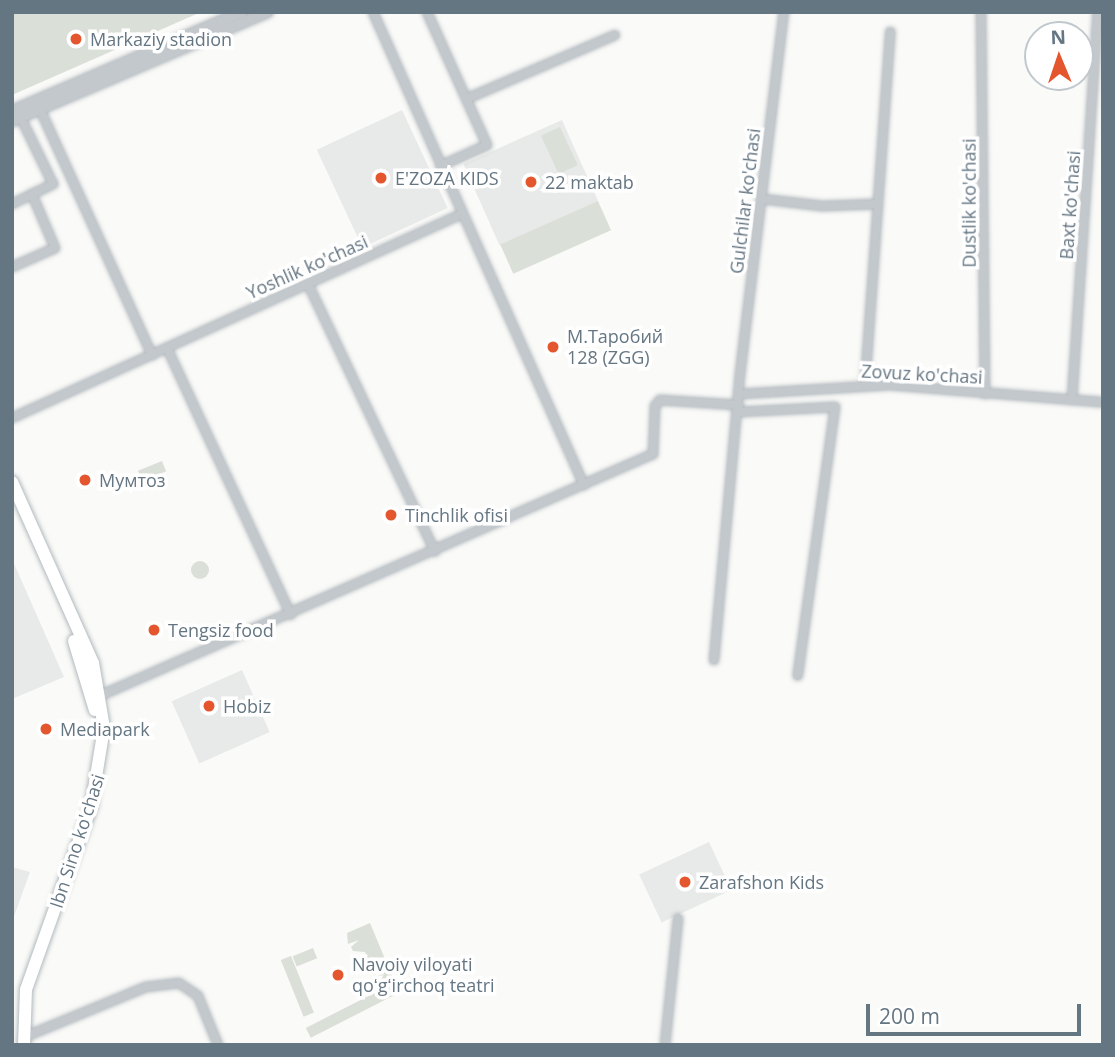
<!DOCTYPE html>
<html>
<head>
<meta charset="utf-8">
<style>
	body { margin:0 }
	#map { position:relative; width:1115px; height:1057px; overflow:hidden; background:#fafaf8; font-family:"Open Sans",sans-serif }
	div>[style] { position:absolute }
	.built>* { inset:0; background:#e8e9e9; transform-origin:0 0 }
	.green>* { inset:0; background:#dadfd7; transform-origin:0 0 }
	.round { border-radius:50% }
	.roads { filter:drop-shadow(0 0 2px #b3babf) drop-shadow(0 0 2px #b3babf) }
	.minor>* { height:8px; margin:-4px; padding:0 4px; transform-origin:4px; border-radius:4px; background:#c3c8cc }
	.tertiary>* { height:10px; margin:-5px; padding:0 5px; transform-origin:5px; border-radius:5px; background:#c3c8cc }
	.secondary>* { height:12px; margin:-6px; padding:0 6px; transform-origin:6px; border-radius:6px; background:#fff }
	.dots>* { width:19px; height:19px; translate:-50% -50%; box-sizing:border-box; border:4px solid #fff; border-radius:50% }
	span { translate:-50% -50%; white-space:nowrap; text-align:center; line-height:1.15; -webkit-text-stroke:7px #fff; paint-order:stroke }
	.poi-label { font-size:18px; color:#657683 }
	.left { translate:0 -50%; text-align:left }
	.street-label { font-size:18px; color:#657683 }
	.frame { position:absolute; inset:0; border:14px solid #657683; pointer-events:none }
	.north { position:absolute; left:1024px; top:21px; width:70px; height:70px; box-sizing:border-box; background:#fff; border:2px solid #c1c8cd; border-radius:50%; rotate:358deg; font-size:19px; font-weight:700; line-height:28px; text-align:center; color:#657683 }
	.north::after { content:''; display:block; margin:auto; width:24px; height:32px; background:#e4572e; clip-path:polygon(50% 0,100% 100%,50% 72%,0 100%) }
	.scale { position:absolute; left:866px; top:1004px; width:215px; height:32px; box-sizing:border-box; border:4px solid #657683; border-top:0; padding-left:9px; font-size:21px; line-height:24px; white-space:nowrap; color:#657683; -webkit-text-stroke:5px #fff; paint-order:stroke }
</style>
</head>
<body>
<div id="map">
	<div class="built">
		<i style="left:402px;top:110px;width:108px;height:94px;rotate:65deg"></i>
		<i style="left:562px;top:120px;width:89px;height:108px;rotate:66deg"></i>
		<i style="clip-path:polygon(12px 559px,64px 677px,12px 699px)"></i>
		<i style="left:242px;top:670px;width:68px;height:77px;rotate:66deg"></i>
		<i style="left:709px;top:842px;width:53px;height:77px;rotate:65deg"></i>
		<i style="clip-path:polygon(12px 867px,30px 872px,12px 922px)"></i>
	</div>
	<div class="green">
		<i style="clip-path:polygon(12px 12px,201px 12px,12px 95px)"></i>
		<i style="left:560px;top:127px;width:42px;height:21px;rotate:65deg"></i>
		<i style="left:598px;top:201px;width:32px;height:107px;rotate:66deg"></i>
		<i style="left:162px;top:461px;width:11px;height:26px;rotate:68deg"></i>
		<i class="round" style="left:191px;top:561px;width:18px;height:18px"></i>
		<i style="clip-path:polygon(370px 923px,393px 978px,377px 984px,374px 978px,387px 970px,375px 974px,365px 952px,353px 951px,351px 947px,359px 940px,348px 944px,347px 933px)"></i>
		<i style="left:313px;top:948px;width:11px;height:22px;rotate:68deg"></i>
		<i style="left:291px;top:956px;width:61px;height:11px;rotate:68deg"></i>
		<i style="left:394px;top:983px;width:11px;height:99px;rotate:63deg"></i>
	</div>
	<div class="roads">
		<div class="minor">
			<i style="left:373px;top:12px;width:518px;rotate:65.96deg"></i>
			<i style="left:427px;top:12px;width:146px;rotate:65.7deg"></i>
			<i style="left:487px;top:145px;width:51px;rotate:155.9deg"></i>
			<i style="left:981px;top:12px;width:382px;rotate:89.4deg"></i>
			<i style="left:466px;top:99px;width:162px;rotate:-23.2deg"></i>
			<i style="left:39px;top:107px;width:273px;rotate:65.5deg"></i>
			<i style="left:762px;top:199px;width:61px;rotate:6.5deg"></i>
			<i style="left:823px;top:206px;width:55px;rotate:-2.1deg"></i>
			<i style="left:12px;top:204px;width:46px;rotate:-26deg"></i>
			<i style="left:53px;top:184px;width:78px;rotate:-115.9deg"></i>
			<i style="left:12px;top:267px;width:47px;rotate:-23.8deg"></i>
			<i style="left:55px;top:248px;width:59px;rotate:-113.1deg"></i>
			<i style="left:308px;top:284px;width:296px;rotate:64.6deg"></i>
			<i style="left:167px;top:348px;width:294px;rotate:65.1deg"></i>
			<i style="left:865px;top:385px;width:354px;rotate:-85.9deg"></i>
			<i style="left:740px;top:394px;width:150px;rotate:-3.4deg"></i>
			<i style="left:890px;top:385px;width:214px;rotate:4.6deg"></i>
			<i style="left:1072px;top:400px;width:389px;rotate:-86.2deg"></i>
			<i style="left:738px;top:412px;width:97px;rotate:-3deg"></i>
			<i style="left:835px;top:407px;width:271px;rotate:97.9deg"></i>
			<i style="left:12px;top:418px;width:493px;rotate:-24.4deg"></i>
			<i style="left:714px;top:660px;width:287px;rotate:-84.8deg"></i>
			<i style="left:740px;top:374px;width:365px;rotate:-83.1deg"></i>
			<i style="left:97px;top:697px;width:607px;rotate:-23.61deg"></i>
			<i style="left:653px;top:454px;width:48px;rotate:-87.6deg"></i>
			<i style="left:655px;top:406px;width:8px;rotate:-50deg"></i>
			<i style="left:660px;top:400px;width:79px;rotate:3.6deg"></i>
			<i style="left:22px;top:1038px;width:134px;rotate:-22.4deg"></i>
			<i style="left:146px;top:987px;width:33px;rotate:-7deg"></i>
			<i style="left:179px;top:983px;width:23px;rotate:34deg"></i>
			<i style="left:198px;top:996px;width:53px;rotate:67.8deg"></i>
			<i style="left:665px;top:1045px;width:127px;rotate:-84.1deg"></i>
		</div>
		<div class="tertiary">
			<i style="left:12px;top:111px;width:250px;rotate:-23.3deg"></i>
			<i style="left:12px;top:121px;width:278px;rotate:-23.1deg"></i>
		</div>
		<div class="secondary">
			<i style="left:12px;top:482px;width:198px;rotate:65.9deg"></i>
			<i style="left:93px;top:663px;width:66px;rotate:80.4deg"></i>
			<i style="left:104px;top:728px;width:80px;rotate:99.3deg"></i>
			<i style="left:91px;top:807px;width:194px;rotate:109.6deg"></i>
			<i style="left:26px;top:990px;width:55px;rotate:92.1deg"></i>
			<i style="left:74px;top:641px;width:72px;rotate:73.1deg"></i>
		</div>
	</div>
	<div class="dots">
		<i style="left:76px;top:39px;background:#e4572e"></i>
		<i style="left:381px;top:178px;background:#e4572e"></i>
		<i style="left:531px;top:182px;background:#e4572e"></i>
		<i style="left:553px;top:347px;background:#e4572e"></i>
		<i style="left:85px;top:480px;background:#e4572e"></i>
		<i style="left:391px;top:515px;background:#e4572e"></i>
		<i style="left:154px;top:630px;background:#e4572e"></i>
		<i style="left:209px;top:706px;background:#e4572e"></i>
		<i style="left:46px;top:729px;background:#e4572e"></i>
		<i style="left:685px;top:882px;background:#e4572e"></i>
		<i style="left:338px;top:975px;background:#e4572e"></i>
	</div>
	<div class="poi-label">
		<span class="left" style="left:90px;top:39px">Markaziy stadion</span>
		<span class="left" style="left:395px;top:178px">E'ZOZA KIDS</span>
		<span class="left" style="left:545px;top:182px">22 maktab</span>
		<span class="left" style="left:567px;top:347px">М.Таробий<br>128 (ZGG)</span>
		<span class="left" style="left:99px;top:480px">Мумтоз</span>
		<span class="left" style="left:405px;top:515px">Tinchlik ofisi</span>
		<span class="left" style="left:168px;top:630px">Tengsiz food</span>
		<span class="left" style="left:223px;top:706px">Hobiz</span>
		<span class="left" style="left:60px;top:729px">Mediapark</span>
		<span class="left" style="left:699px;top:882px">Zarafshon Kids</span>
		<span class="left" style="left:352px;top:975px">Navoiy viloyati<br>qoʻgʻirchoq teatri</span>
	</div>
	<div class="street-label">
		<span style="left:745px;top:201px;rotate:-83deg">Gulchilar ko'chasi</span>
		<span style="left:969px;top:203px;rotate:-90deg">Dustlik ko'chasi</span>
		<span style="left:1070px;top:205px;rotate:-86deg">Baxt ko'chasi</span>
		<span style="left:307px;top:267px;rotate:-24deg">Yoshlik ko'chasi</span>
		<span style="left:922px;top:374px;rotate:3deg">Zovuz ko'chasi</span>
		<span style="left:77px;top:841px;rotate:-72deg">Ibn Sino ko'chasi</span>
	</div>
	<div class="frame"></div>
	<div class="north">N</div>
	<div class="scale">200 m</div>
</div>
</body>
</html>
